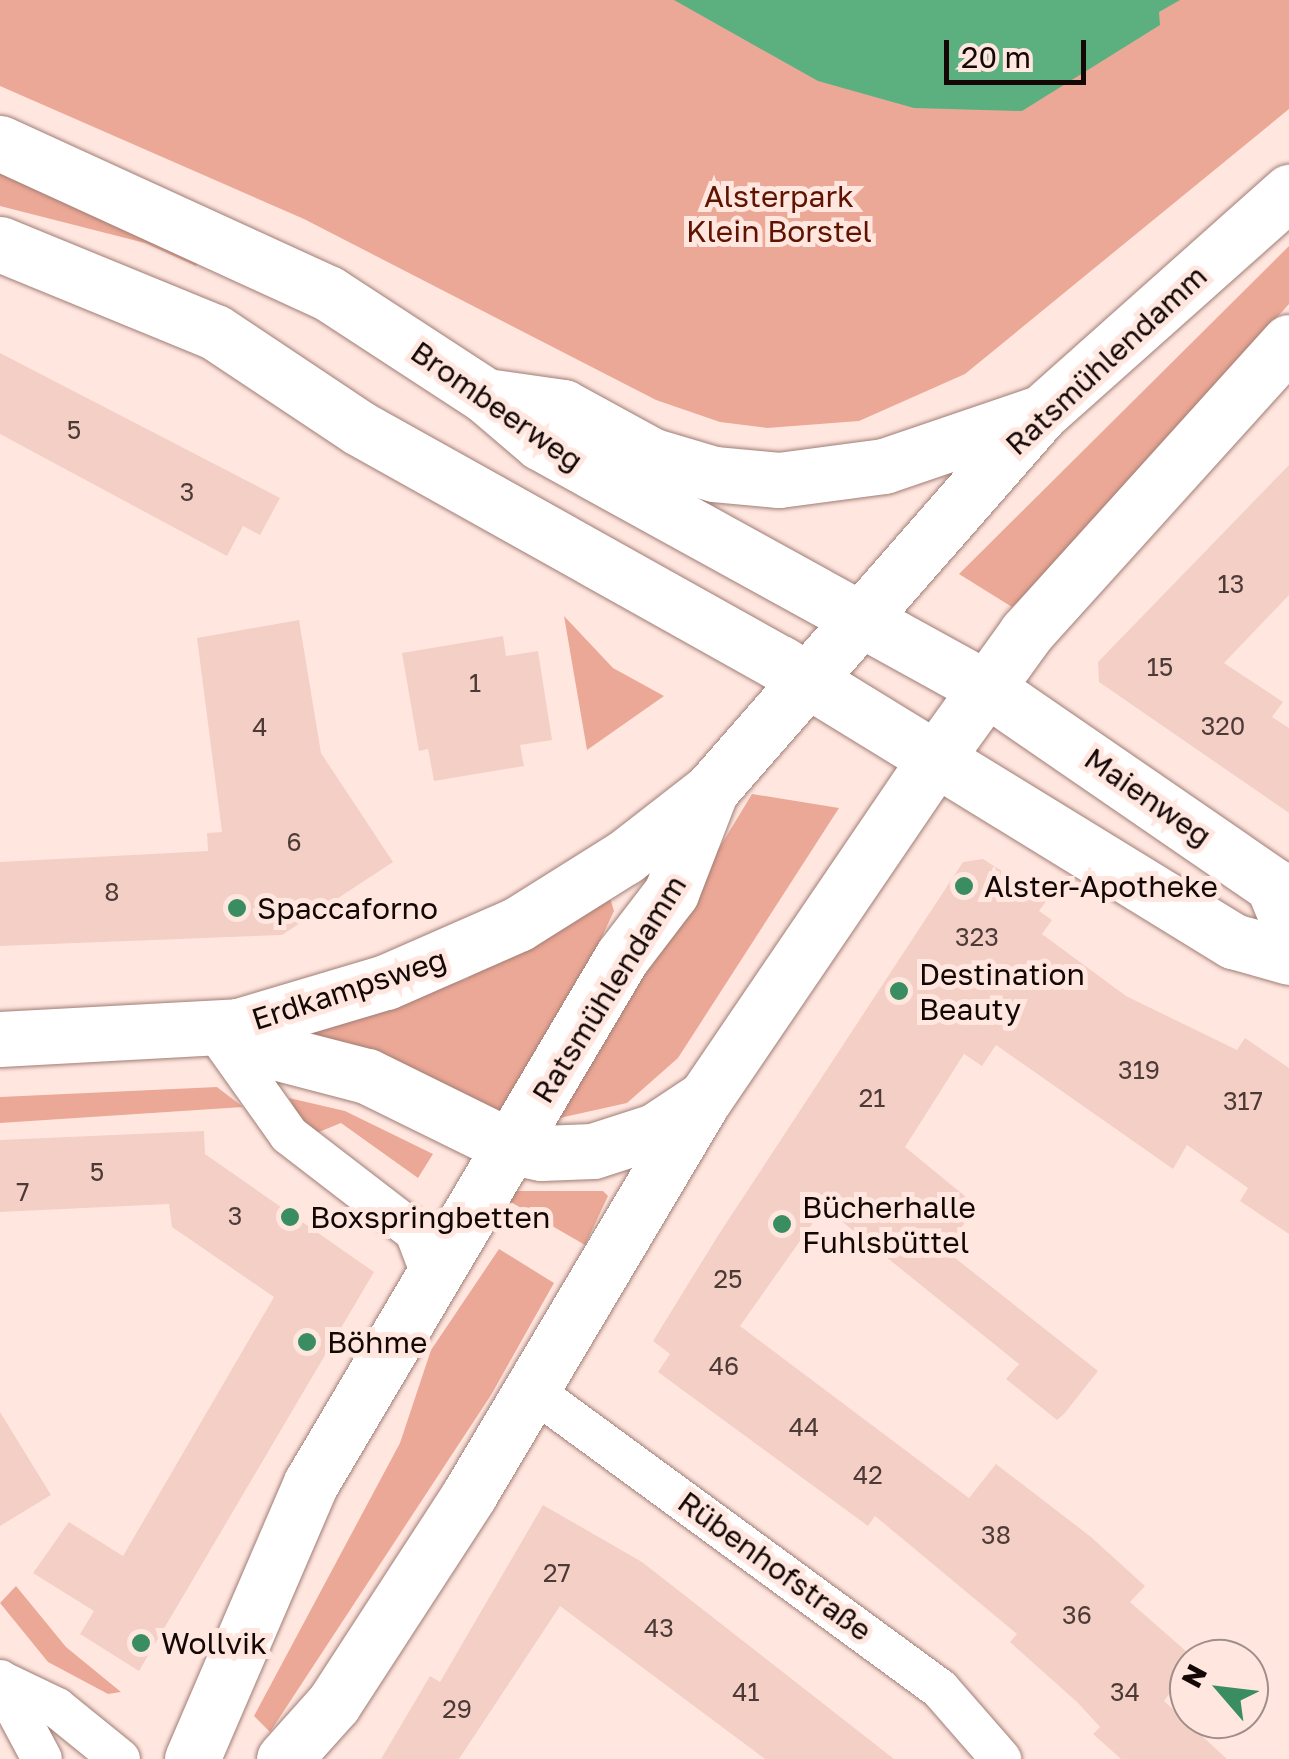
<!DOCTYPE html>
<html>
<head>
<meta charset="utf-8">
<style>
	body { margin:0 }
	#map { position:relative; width:1289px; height:1759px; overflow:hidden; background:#ffe7e0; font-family:"Golos Text",sans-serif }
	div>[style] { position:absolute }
	.green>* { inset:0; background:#eca896 }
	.water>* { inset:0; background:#5cb080 }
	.building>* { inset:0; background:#f4cfc6 }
	.roads { filter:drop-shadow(0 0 2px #a17d74) drop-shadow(0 0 2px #a17d74) }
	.street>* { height:40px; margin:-20px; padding:0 20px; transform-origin:20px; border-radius:20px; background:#fff }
	.secondary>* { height:55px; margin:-27.5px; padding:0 27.5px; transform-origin:27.5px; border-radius:27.5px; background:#fff }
	.dots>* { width:28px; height:28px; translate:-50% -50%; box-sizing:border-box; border:5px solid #ffe7e0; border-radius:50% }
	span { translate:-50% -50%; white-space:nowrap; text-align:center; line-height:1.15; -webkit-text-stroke:10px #ffe7e0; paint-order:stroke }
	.number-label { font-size:25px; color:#4c3a36 }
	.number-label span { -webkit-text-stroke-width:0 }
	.park-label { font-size:30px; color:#5f1300 }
	.street-label { font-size:30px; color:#140806 }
	.poi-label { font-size:30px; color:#140806 }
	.left { translate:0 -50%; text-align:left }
	.north { position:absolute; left:1169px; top:1639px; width:100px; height:100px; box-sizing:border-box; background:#ffe7e0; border:2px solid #a18e89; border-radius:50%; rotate:298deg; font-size:28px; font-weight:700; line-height:40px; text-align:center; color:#140806 }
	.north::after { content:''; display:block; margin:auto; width:35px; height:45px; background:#398d60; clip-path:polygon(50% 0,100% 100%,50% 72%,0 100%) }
	.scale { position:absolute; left:944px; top:40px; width:142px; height:45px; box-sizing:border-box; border:5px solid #140806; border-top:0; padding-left:12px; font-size:30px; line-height:35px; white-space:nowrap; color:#140806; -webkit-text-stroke:8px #ffe7e0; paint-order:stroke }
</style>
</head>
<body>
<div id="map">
	<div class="green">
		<i style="clip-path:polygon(0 0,1289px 0,1289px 109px,965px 374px,859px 421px,767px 428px,720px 422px,656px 400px,304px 219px,0 86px)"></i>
		<i style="clip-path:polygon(0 172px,202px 258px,196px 266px,145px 243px,0 206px)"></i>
		<i style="clip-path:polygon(1289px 246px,1289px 304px,1035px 587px,1012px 607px,959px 574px)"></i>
		<i style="clip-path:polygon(564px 616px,613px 668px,664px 696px,587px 750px)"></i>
		<i style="clip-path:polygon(752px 794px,839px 808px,678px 1058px,627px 1103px,555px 1119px)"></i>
		<i style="clip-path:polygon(609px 895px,614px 911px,598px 945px,502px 1114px,380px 1053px,278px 1029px,386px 1007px,466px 979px)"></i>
		<i style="clip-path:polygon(217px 1087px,243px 1107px,0 1123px,0 1097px)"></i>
		<i style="clip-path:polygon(289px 1098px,345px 1111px,433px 1154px,418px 1178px,341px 1123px,309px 1136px)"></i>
		<i style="clip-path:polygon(514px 1191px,603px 1191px,608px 1196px,585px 1245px,509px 1201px)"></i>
		<i style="clip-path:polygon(499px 1249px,554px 1283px,491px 1395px,270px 1732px,254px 1716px,400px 1443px,431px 1350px)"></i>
		<i style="clip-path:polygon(16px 1586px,66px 1647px,121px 1692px,108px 1694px,48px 1662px,0 1603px)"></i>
	</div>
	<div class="water">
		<i style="clip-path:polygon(674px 0,1180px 0,1159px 12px,1160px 25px,1022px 111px,914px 108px,818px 81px)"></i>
	</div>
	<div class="building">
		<i style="clip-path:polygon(0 353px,280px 498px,260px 535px,243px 526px,227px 556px,0 434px)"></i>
		<i style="clip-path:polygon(1289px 465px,1289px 595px,1224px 663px,1283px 702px,1272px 717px,1289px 728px,1289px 813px,1099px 682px,1098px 662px)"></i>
		<i style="clip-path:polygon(299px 620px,321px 753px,393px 862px,282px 935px,0 946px,0 862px,208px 851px,207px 833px,222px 832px,197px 638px)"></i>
		<i style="clip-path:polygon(503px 636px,506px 656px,538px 651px,552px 740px,520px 745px,524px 766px,434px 781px,428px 749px,419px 751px,402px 653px)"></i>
		<i style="clip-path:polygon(983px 859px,1047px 900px,1039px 911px,1052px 920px,1042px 934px,1126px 996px,1237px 1050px,1245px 1038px,1289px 1068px,1289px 1234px,1240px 1201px,1248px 1188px,1187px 1145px,1173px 1169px,996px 1045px,982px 1066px,964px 1054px,905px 1147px,977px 1206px,945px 1250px,1098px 1371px,1064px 1414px,1057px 1420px,1006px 1379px,1019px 1364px,824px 1207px,740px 1326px,969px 1498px,996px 1464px,1091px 1537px,1145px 1586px,1130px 1602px,1195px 1659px,1164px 1701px,1227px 1759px,1121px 1759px,1093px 1734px,1100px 1727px,1078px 1703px,1010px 1642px,1017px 1634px,875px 1516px,868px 1526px,658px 1372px,670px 1354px,653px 1341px,719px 1234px,963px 862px)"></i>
		<i style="clip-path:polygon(204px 1131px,205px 1154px,374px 1272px,139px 1671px,80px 1634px,94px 1611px,33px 1573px,69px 1522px,123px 1556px,274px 1297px,172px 1227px,169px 1204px,0 1212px,0 1140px)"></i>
		<i style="clip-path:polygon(0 1412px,51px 1495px,0 1526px)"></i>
		<i style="clip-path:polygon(543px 1505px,642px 1562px,894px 1759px,765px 1759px,560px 1606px,459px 1759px,381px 1759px,430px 1676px,440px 1682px)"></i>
	</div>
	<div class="roads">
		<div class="street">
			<i style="left:213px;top:1028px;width:131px;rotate:54.6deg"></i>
			<i style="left:289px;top:1135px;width:159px;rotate:37.6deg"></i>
			<i style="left:415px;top:1232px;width:45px;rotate:69.1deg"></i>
			<i style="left:533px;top:1391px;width:504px;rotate:36.21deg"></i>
			<i style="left:940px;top:1689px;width:93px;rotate:48.9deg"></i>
			<i style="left:0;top:1680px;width:89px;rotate:62deg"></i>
			<i style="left:1px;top:1681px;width:62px;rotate:25.7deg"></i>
			<i style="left:57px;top:1708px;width:81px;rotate:39deg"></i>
		</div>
		<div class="secondary">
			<i style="left:0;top:143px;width:361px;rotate:24.6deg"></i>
			<i style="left:328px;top:293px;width:189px;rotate:33.1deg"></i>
			<i style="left:486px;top:396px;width:72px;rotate:40.5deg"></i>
			<i style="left:541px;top:443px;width:508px;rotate:28.84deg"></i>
			<i style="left:986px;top:688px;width:348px;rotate:34.5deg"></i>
			<i style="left:1273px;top:885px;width:42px;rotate:67.7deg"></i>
			<i style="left:0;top:244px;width:232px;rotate:22.3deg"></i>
			<i style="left:215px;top:332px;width:173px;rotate:33.7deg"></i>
			<i style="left:359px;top:428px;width:482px;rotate:29.2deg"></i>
			<i style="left:780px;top:663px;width:532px;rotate:31.54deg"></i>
			<i style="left:1233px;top:941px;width:58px;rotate:15.9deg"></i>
			<i style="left:486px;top:396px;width:78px;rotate:8.1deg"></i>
			<i style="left:563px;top:407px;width:102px;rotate:28.6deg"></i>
			<i style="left:653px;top:456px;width:64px;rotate:16.4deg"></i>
			<i style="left:714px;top:474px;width:65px;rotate:5.3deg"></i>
			<i style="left:779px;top:480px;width:106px;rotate:-7.6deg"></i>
			<i style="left:884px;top:466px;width:162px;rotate:-18.8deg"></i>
			<i style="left:238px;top:1026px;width:48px;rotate:34deg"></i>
			<i style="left:278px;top:1053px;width:92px;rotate:14.5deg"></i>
			<i style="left:367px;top:1076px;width:161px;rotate:26.2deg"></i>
			<i style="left:511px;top:1147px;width:31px;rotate:11deg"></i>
			<i style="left:541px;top:1153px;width:52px;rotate:-2.2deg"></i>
			<i style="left:593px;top:1151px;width:65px;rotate:-17.9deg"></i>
			<i style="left:655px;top:1131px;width:58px;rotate:-33.7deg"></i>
			<i style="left:0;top:1039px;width:238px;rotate:-3.1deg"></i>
			<i style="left:238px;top:1026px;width:154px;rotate:-16.6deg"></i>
			<i style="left:386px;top:982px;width:144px;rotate:-23.7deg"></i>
			<i style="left:518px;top:924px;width:126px;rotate:-32.1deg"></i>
			<i style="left:625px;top:857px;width:109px;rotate:-37.9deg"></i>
			<i style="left:192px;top:1759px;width:301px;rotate:-66.7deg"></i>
			<i style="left:311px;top:1483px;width:611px;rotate:-59.41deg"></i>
			<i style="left:622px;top:957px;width:81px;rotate:-52.6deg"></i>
			<i style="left:671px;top:893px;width:110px;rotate:-68.8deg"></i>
			<i style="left:711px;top:790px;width:500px;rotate:-48.8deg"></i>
			<i style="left:1040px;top:414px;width:334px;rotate:-41.7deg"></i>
			<i style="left:284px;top:1759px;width:75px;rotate:-48.2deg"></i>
			<i style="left:334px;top:1703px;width:248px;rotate:-57deg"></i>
			<i style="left:469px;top:1495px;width:462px;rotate:-59.3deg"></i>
			<i style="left:705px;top:1098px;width:411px;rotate:-55.8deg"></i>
			<i style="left:936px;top:758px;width:154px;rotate:-54.2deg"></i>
			<i style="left:1026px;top:633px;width:392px;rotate:-47.9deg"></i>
		</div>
	</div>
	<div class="dots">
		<i style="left:964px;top:886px;background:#398d60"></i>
		<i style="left:237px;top:908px;background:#398d60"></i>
		<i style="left:899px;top:991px;background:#398d60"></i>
		<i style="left:290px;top:1217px;background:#398d60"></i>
		<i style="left:782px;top:1224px;background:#398d60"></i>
		<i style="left:307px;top:1342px;background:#398d60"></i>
		<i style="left:141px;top:1643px;background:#398d60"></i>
	</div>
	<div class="number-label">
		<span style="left:74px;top:430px">5</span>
		<span style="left:187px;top:492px">3</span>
		<span style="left:1231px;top:584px">13</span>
		<span style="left:1160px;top:667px">15</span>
		<span style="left:475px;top:683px">1</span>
		<span style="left:1223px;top:726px">320</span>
		<span style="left:260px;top:727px">4</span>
		<span style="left:294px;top:842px">6</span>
		<span style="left:112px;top:892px">8</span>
		<span style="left:977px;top:937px">323</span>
		<span style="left:1139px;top:1070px">319</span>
		<span style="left:872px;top:1098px">21</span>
		<span style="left:1243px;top:1101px">317</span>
		<span style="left:97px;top:1172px">5</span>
		<span style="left:23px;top:1192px">7</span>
		<span style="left:235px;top:1216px">3</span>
		<span style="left:728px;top:1279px">25</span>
		<span style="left:724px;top:1366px">46</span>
		<span style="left:804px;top:1427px">44</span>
		<span style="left:868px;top:1475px">42</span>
		<span style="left:996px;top:1535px">38</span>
		<span style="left:557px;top:1573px">27</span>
		<span style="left:1077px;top:1615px">36</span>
		<span style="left:659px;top:1628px">43</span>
		<span style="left:746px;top:1692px">41</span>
		<span style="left:1125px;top:1692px">34</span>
		<span style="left:457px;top:1709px">29</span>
	</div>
	<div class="park-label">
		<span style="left:779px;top:213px">Alsterpark<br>Klein Borstel</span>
	</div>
	<div class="street-label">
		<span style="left:1106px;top:360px;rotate:-43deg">Ratsmühlendamm</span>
		<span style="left:497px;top:406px;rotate:35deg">Brombeerweg</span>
		<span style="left:1148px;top:797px;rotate:35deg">Maienweg</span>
		<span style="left:349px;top:989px;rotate:-18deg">Erdkampsweg</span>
		<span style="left:609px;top:989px;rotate:-58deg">Ratsmühlendamm</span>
		<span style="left:775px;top:1566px;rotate:36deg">Rübenhofstraße</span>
	</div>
	<div class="poi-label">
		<span class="left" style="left:984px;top:886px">Alster-Apotheke</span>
		<span class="left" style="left:257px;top:908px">Spaccaforno</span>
		<span class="left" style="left:919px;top:991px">Destination<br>Beauty</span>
		<span class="left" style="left:802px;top:1224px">Bücherhalle<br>Fuhlsbüttel</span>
		<span class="left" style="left:310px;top:1217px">Boxspringbetten</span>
		<span class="left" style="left:327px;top:1342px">Böhme</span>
		<span class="left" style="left:161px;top:1643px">Wollvik</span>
	</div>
	<div class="north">N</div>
	<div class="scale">20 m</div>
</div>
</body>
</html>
